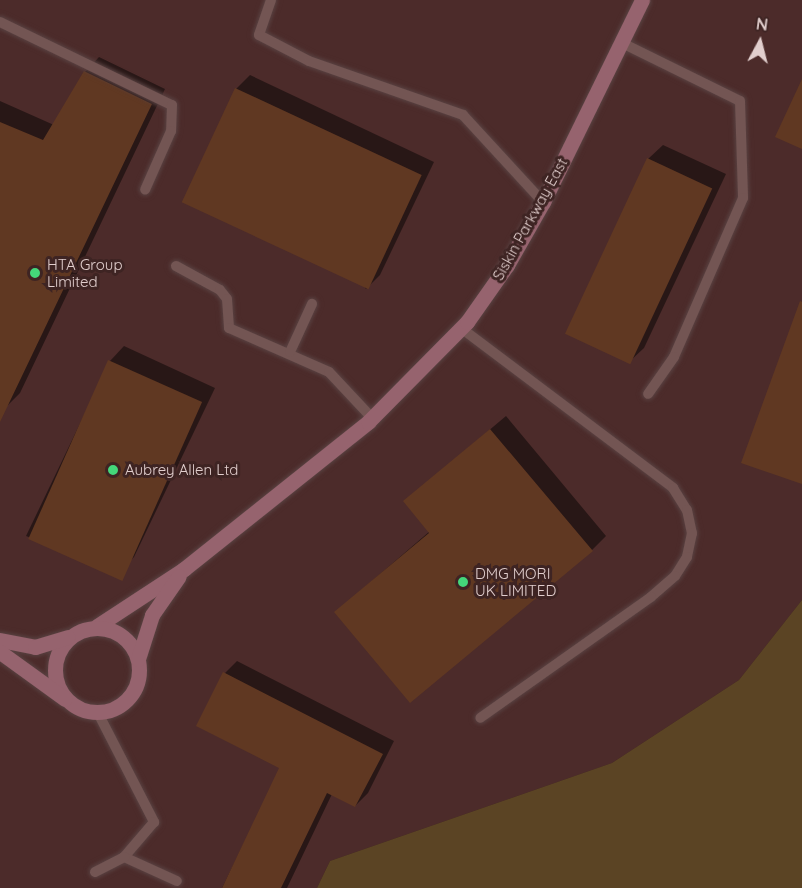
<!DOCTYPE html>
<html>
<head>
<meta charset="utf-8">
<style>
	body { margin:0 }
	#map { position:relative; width:802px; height:888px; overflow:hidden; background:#3e2423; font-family:Quicksand,sans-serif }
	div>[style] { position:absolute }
	.built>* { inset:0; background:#4c2b2a }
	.green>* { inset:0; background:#5b4424 }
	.shadow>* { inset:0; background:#0007 }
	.building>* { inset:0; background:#603822; transform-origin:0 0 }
	.roads { filter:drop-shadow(0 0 2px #594242) drop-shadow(0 0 2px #594242) }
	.lane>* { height:10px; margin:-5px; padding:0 5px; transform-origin:5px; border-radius:5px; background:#735553 }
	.secondary>* { height:15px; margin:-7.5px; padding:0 7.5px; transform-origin:7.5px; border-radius:7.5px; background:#96636e }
	.secondary>.ring { margin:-7.5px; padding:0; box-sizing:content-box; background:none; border:15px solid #96636e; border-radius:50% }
	.dots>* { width:16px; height:16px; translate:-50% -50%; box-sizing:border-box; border:3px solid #3e2423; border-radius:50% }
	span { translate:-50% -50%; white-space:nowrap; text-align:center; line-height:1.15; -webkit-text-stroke:6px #3e2423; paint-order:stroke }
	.street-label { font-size:15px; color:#e1cecd }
	.poi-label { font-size:15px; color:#e1cecd }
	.left { translate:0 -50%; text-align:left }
	.north { position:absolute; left:730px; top:12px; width:60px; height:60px; -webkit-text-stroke:4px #3e2423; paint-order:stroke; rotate:7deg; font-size:16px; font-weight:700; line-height:24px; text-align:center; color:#e1cecd }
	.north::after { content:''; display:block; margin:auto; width:21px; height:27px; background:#e1cecd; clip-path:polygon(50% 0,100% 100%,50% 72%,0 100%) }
</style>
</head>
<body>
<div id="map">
	<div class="built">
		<i style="clip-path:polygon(0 0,802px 0,802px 600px,739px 680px,612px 763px,330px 861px,317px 888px,0 888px)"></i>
	</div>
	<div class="green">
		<i style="clip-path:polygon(802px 600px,802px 888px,317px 888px,330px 861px,612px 763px,739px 680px)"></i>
	</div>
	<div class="shadow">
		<i style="clip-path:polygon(99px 57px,165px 89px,20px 393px,6px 407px,0 404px,0 101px,54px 125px,85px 72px)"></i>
		<i style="clip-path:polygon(250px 75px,434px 162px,380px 275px,366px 289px,236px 89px)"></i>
		<i style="clip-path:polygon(663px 145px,726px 174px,644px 348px,629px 362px,648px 159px)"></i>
		<i style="clip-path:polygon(124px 346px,215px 388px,134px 557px,120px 572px,26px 536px,110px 361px)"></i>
		<i style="clip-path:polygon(506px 416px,606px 536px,592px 550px,336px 612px,430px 531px,405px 501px)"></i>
		<i style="clip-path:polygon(237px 661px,394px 741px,368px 793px,355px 806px,332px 794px,287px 888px,222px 888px,281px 768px,225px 673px)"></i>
	</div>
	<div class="building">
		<i style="clip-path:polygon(84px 71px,152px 104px,0 422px,0 122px,43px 140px)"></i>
		<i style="clip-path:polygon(802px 79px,802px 149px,775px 137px)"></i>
		<i style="left:235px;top:88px;width:206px;height:126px;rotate:25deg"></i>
		<i style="left:647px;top:158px;width:72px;height:194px;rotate:25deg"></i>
		<i style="clip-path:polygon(800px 301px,802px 302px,802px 484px,741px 463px)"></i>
		<i style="left:108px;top:360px;width:103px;height:196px;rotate:24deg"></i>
		<i style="clip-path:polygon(490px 429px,593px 551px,410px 703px,334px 612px,429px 533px,403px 501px)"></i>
		<i style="clip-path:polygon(223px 672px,383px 754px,355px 807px,327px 793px,281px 888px,222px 888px,279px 768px,196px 726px)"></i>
	</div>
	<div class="roads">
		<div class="lane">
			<i style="left:271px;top:0;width:37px;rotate:109deg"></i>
			<i style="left:259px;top:35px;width:56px;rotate:27.5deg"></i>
			<i style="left:309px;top:61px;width:163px;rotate:19.3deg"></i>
			<i style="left:463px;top:115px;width:118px;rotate:47.4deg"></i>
			<i style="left:0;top:22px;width:191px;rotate:25.8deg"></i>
			<i style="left:172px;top:105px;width:26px;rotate:92deg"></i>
			<i style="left:171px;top:131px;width:64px;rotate:113.8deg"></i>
			<i style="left:622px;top:43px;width:131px;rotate:26.2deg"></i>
			<i style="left:740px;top:101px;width:97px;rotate:88.2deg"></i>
			<i style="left:743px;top:198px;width:173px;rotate:113.5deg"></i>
			<i style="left:674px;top:357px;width:45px;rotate:125.1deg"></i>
			<i style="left:176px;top:266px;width:50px;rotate:28.6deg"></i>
			<i style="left:220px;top:290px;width:11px;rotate:52deg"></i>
			<i style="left:227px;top:299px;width:29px;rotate:86deg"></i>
			<i style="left:229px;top:328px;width:109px;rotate:23.7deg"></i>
			<i style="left:329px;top:372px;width:63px;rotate:46.9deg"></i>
			<i style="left:461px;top:328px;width:266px;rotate:37deg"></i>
			<i style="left:673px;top:488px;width:26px;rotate:58deg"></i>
			<i style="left:687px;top:510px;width:24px;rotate:78deg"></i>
			<i style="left:692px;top:533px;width:25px;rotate:102deg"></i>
			<i style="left:687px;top:557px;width:22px;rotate:122deg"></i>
			<i style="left:675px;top:576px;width:32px;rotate:139deg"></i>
			<i style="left:651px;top:597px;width:209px;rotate:144.7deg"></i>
			<i style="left:290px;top:352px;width:53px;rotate:-65.4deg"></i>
			<i style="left:98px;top:713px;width:123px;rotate:62.8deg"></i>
			<i style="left:154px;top:822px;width:46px;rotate:130.6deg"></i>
			<i style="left:124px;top:857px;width:58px;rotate:24.4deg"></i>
			<i style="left:95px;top:872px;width:33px;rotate:-27deg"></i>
		</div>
		<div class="secondary">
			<i style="left:97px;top:626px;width:104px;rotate:-33.2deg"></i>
			<i style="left:184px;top:569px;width:236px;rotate:-38.6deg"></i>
			<i style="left:368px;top:422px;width:141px;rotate:-45.3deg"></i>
			<i style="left:467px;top:322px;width:70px;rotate:-54.9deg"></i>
			<i style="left:507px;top:265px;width:73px;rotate:-60.3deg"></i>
			<i style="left:543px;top:202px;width:225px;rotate:-63.9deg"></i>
			<i class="ring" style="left:55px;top:628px;width:69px;height:69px"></i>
			<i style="left:0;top:640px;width:36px;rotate:11deg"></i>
			<i style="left:35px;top:647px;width:34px;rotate:-17deg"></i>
			<i style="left:0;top:652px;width:80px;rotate:35.9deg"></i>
			<i style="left:138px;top:659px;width:46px;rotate:-72.3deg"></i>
			<i style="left:152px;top:615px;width:47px;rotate:-55.3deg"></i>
		</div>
	</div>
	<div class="dots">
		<i style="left:35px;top:273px;background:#44d77a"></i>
		<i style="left:113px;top:470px;background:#44d77a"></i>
		<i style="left:463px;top:582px;background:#44d77a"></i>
	</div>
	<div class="street-label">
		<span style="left:530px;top:219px;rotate:-61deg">Siskin Parkway East</span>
	</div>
	<div class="poi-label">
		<span class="left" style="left:47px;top:273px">HTA Group<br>Limited</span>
		<span class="left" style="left:125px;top:470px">Aubrey Allen Ltd</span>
		<span class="left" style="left:475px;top:582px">DMG MORI<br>UK LIMITED</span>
	</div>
	<div class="north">N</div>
</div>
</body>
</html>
